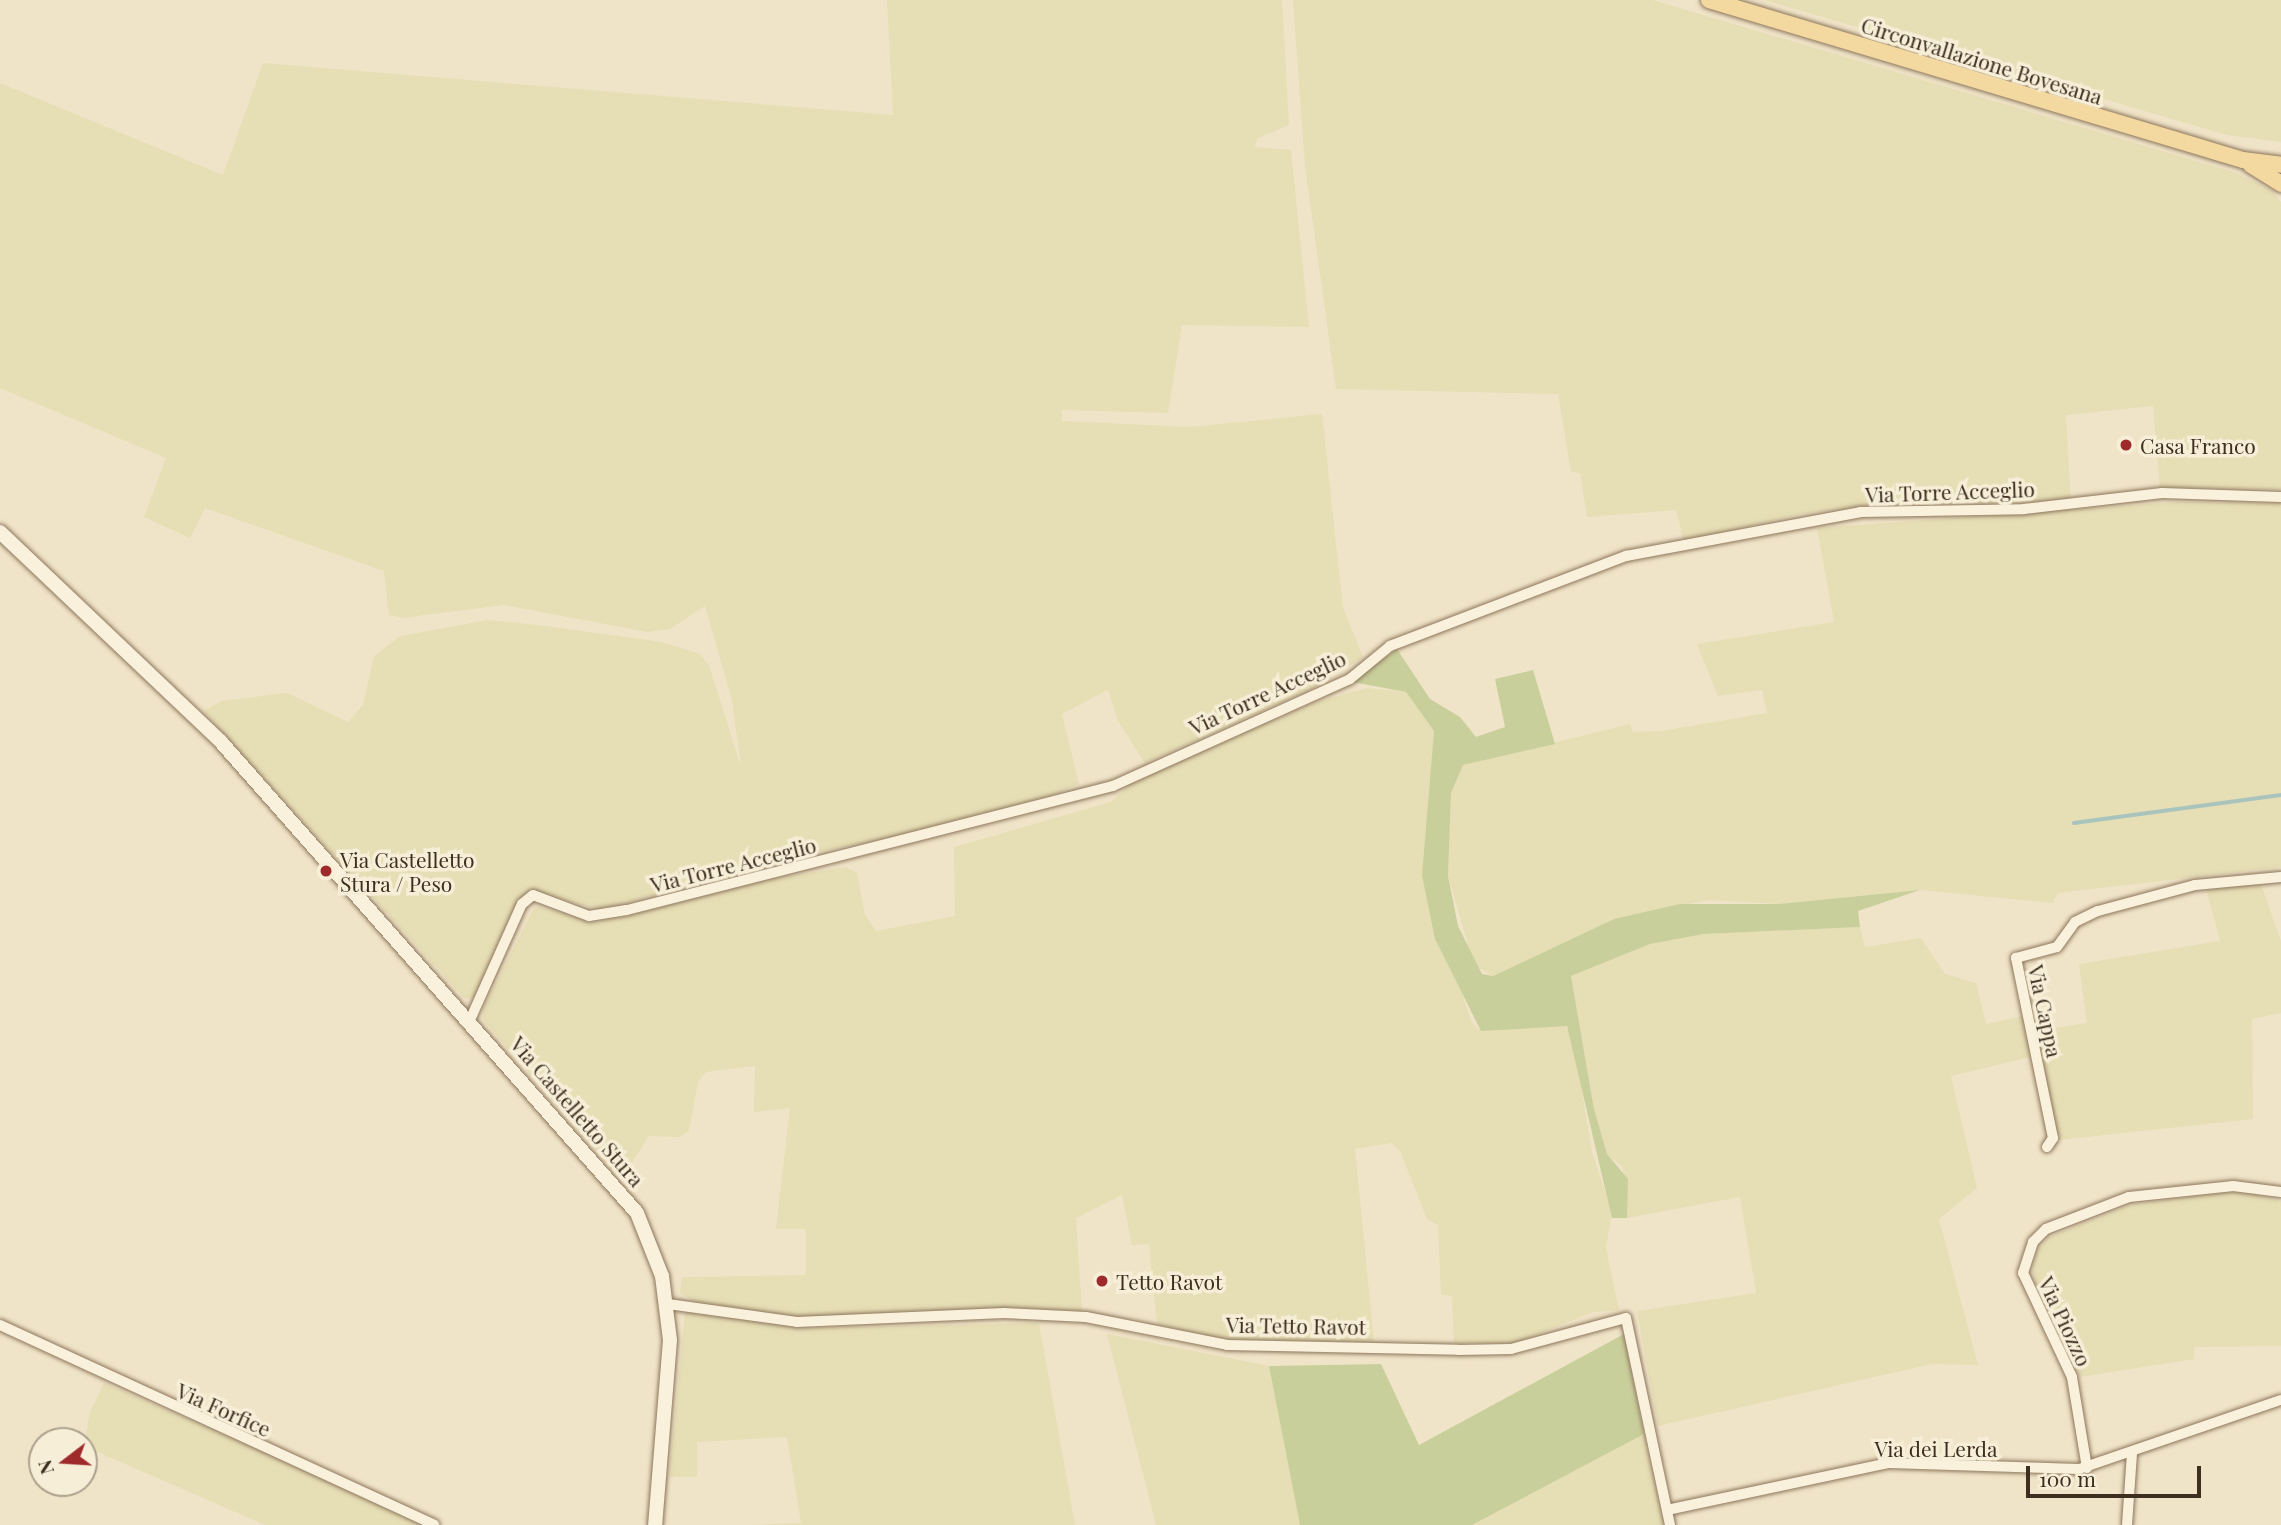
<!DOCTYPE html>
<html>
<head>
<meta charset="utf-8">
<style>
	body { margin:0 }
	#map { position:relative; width:2281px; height:1525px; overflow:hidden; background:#f0e4c8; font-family:"Playfair Display",serif }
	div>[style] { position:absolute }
	.farmland>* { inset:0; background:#e6deb5 }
	.green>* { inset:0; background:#c9cf9b }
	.stream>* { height:3.5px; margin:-1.75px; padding:0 1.75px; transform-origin:1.75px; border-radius:1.75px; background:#a9c4bc }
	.roads { filter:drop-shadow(0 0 2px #8d765c) drop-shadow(0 0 2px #8d765c) }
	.street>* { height:10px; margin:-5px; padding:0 5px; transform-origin:5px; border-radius:5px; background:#faf1dc }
	.secondary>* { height:14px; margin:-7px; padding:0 7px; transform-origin:7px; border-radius:7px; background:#faf1dc }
	.primary>* { height:16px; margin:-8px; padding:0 8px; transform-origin:8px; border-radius:8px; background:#f3d9a0 }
	.dots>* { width:19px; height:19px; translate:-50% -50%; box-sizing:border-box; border:4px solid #f7eed8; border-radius:50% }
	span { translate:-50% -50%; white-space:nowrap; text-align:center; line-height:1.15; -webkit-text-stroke:7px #f7eed8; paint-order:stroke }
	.street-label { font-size:21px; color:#3d2e20 }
	.poi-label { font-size:21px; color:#3d2e20 }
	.left { translate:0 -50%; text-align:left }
	.north { position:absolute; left:28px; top:1427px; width:70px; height:70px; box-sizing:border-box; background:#f7eed8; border:2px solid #ada18e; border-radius:50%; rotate:253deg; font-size:19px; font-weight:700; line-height:28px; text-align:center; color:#3d2e20 }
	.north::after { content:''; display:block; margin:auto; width:24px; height:32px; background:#9e2a2b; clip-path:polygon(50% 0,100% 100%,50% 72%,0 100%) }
	.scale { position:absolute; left:2026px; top:1466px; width:175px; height:32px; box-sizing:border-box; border:4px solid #3d2e20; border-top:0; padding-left:9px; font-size:21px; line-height:24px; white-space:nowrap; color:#3d2e20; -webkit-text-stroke:5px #f7eed8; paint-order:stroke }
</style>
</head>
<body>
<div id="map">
	<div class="farmland">
		<i style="clip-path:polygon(887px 0,1282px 0,1289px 125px,1258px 138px,1254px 147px,1291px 150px,1309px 327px,1182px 325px,1168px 413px,1062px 410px,1062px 421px,1189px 427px,1322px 414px,1343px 608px,1363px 657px,1312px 689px,1145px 763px,1118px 721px,1108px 690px,1062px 714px,1079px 784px,1050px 796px,900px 836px,765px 862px,620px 905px,598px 909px,529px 891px,519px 899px,474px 997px,465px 999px,203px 711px,222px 701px,287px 693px,348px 722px,363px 705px,374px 656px,400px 636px,488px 620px,538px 625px,662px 642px,700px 654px,709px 665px,741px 767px,732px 700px,705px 606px,670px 629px,647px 632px,504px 605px,402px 618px,389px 615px,384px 571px,205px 508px,190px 538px,144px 517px,166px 458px,0 388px,0 83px,223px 175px,263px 63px,893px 115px)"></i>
		<i style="clip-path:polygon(1293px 0,1653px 0,2233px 172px,2272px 190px,2281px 202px,2281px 489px,2160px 488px,2153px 406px,2066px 415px,2071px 502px,1882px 504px,1800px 514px,1684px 542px,1676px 510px,1587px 517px,1580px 473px,1571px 472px,1558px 394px,1336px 389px,1305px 166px)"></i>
		<i style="clip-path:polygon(1764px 0,2281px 0,2281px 142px,2227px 135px)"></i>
		<i style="clip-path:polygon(2176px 502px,2281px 503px,2281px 867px,2058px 893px,2053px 903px,1920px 890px,1779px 904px,1709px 900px,1614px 919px,1493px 976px,1474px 965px,1448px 876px,1451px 793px,1463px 765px,1630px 724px,1633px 732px,1661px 731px,1767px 713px,1762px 690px,1718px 696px,1697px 644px,1834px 622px,1817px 528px)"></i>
		<i style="clip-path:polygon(1368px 688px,1406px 692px,1434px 731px,1422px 875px,1472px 1023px,1481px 1031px,1562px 1022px,1573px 1037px,1592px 1152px,1612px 1212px,1606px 1248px,1619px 1310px,1593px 1312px,1516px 1343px,1454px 1343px,1452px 1296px,1441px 1295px,1438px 1225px,1427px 1219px,1400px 1151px,1391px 1143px,1355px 1149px,1374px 1342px,1230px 1342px,1157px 1324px,1149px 1244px,1132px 1245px,1122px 1195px,1076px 1218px,1082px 1312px,806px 1319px,701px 1305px,680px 1293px,682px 1277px,806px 1275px,806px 1229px,776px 1229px,790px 1108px,754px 1112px,755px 1066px,706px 1072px,698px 1082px,689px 1131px,679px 1137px,649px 1136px,622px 1178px,483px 1020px,483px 1009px,535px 906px,597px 922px,763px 880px,846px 867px,857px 873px,865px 915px,876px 931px,955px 916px,954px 847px,1111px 802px,1130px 784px,1189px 757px,1315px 702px)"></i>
		<i style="clip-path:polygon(2260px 881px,2281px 941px,2281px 1013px,2252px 1019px,2253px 1119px,2059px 1140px,2035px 1031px,2087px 1023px,2079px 964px,2220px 941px,2206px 888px)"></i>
		<i style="clip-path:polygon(1860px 927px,1865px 947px,1921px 938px,1945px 974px,1976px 983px,1986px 1024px,2023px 1016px,2034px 1056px,1951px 1076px,1977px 1188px,1939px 1219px,1978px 1365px,1932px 1364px,1658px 1426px,1637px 1311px,1756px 1293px,1740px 1197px,1627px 1218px,1623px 1167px,1607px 1155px,1594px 1109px,1571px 976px,1650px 944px,1704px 934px)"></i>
		<i style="clip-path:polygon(2239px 1190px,2281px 1201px,2281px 1346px,2194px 1347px,2194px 1359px,2080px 1377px,2038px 1292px,2032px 1270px,2037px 1250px,2049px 1237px,2130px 1205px)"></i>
		<i style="clip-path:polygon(685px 1312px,806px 1328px,1039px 1323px,1075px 1525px,751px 1525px,801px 1523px,787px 1437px,697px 1442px,697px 1477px,669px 1477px)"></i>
		<i style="clip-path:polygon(1107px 1334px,1269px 1366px,1300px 1525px,1156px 1525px)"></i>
		<i style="clip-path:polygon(104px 1383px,370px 1498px,421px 1525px,265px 1525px,84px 1446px,90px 1412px)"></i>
		<i style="clip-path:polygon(1644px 1434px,1664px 1525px,1472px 1525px)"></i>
	</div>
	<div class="green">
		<i style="clip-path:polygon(1397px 649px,1430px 699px,1460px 717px,1476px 737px,1505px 727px,1495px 679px,1533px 670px,1555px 744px,1463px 765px,1451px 793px,1448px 876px,1458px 926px,1482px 974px,1493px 976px,1614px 919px,1680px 904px,1779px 904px,1920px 890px,1858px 911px,1860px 927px,1704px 934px,1650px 944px,1571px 976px,1594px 1109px,1607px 1154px,1628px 1179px,1627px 1218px,1612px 1218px,1567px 1026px,1481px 1031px,1435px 939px,1422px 875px,1434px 731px,1406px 692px,1352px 682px)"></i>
		<i style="clip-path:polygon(1624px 1334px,1644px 1434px,1472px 1525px,1300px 1525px,1269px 1366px,1381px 1364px,1419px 1445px)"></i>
	</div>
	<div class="stream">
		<i style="left:2074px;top:823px;width:209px;rotate:-7.7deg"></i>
	</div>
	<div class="roads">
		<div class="street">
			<i style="left:470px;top:1020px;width:127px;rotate:-65.9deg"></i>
			<i style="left:522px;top:904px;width:14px;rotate:-39deg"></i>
			<i style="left:533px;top:895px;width:60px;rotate:20.6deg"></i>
			<i style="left:589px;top:916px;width:38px;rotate:-9deg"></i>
			<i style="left:627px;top:910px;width:502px;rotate:-14.31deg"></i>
			<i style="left:1113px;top:786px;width:260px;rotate:-24.3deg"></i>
			<i style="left:1350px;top:679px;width:52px;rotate:-39.5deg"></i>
			<i style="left:1390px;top:646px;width:253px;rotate:-20.9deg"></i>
			<i style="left:1626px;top:556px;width:238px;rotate:-10.6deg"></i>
			<i style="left:1860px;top:512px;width:164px;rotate:-1deg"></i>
			<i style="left:2024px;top:509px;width:139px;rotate:-6.6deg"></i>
			<i style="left:2162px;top:493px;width:119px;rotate:1.9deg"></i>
			<i style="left:2047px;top:1147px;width:11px;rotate:-56deg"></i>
			<i style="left:2053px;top:1138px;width:184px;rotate:-101.6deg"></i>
			<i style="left:2016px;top:958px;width:42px;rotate:-15deg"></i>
			<i style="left:2057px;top:947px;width:31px;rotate:-54deg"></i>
			<i style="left:2075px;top:922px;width:25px;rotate:-26deg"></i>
			<i style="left:2098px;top:911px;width:100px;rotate:-15deg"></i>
			<i style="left:2195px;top:885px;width:86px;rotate:-5.3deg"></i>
			<i style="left:668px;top:1304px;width:130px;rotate:7.9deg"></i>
			<i style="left:797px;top:1322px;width:207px;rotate:-2.5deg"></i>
			<i style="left:1004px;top:1313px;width:82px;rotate:2.8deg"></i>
			<i style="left:1086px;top:1317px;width:144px;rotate:11.2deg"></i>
			<i style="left:1227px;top:1345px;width:231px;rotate:1.2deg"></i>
			<i style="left:1458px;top:1350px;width:53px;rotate:-1.1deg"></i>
			<i style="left:1511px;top:1349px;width:119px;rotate:-15.1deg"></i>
			<i style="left:1626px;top:1318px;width:212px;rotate:78deg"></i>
			<i style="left:0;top:1325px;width:478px;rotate:24.7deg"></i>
			<i style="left:2087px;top:1468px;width:92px;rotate:-99.4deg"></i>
			<i style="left:2072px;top:1377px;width:115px;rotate:-115.2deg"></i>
			<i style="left:2023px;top:1273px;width:33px;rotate:-72deg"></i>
			<i style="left:2033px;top:1242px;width:18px;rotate:-45deg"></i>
			<i style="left:2046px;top:1229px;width:89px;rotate:-21.1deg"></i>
			<i style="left:2129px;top:1197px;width:105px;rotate:-6deg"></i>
			<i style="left:2233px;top:1186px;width:48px;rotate:7.1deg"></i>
			<i style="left:1667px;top:1510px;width:227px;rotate:-12deg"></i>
			<i style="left:1889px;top:1463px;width:190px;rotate:1.8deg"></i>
			<i style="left:2079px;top:1469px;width:213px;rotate:-18.9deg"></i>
			<i style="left:2127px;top:1525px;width:71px;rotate:-86deg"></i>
		</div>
		<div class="secondary">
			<i style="left:0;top:532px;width:305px;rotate:43.5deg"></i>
			<i style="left:221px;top:742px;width:628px;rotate:48.55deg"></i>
			<i style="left:637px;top:1213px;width:68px;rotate:68.4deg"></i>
			<i style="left:662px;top:1276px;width:64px;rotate:82.9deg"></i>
			<i style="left:670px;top:1340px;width:186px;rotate:94.6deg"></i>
		</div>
		<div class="primary">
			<i style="left:1709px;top:0;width:557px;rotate:16.68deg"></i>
			<i style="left:2243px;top:160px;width:38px;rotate:7deg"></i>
			<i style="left:2251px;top:165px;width:36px;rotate:32deg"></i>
		</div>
	</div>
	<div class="dots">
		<i style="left:2126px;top:445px;background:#9e2a2b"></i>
		<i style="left:326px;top:871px;background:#9e2a2b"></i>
		<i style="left:1102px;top:1281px;background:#9e2a2b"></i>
	</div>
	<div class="street-label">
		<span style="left:1982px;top:60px;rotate:17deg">Circonvallazione Bovesana</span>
		<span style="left:1950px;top:491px;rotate:-2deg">Via Torre Acceglio</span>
		<span style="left:1267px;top:692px;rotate:-25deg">Via Torre Acceglio</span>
		<span style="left:733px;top:864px;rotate:-14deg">Via Torre Acceglio</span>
		<span style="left:2046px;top:1011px;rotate:78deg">Via Cappa</span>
		<span style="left:578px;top:1111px;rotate:49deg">Via Castelletto Stura</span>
		<span style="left:2066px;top:1321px;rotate:65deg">Via Piozzo</span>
		<span style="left:1296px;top:1325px;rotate:1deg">Via Tetto Ravot</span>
		<span style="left:224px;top:1409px;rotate:24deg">Via Forfice</span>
		<span style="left:1936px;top:1448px">Via dei Lerda</span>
	</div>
	<div class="poi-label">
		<span class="left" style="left:2140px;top:445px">Casa Franco</span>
		<span class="left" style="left:340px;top:871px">Via Castelletto<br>Stura / Peso</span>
		<span class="left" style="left:1116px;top:1281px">Tetto Ravot</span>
	</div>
	<div class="north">N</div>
	<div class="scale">100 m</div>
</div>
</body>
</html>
